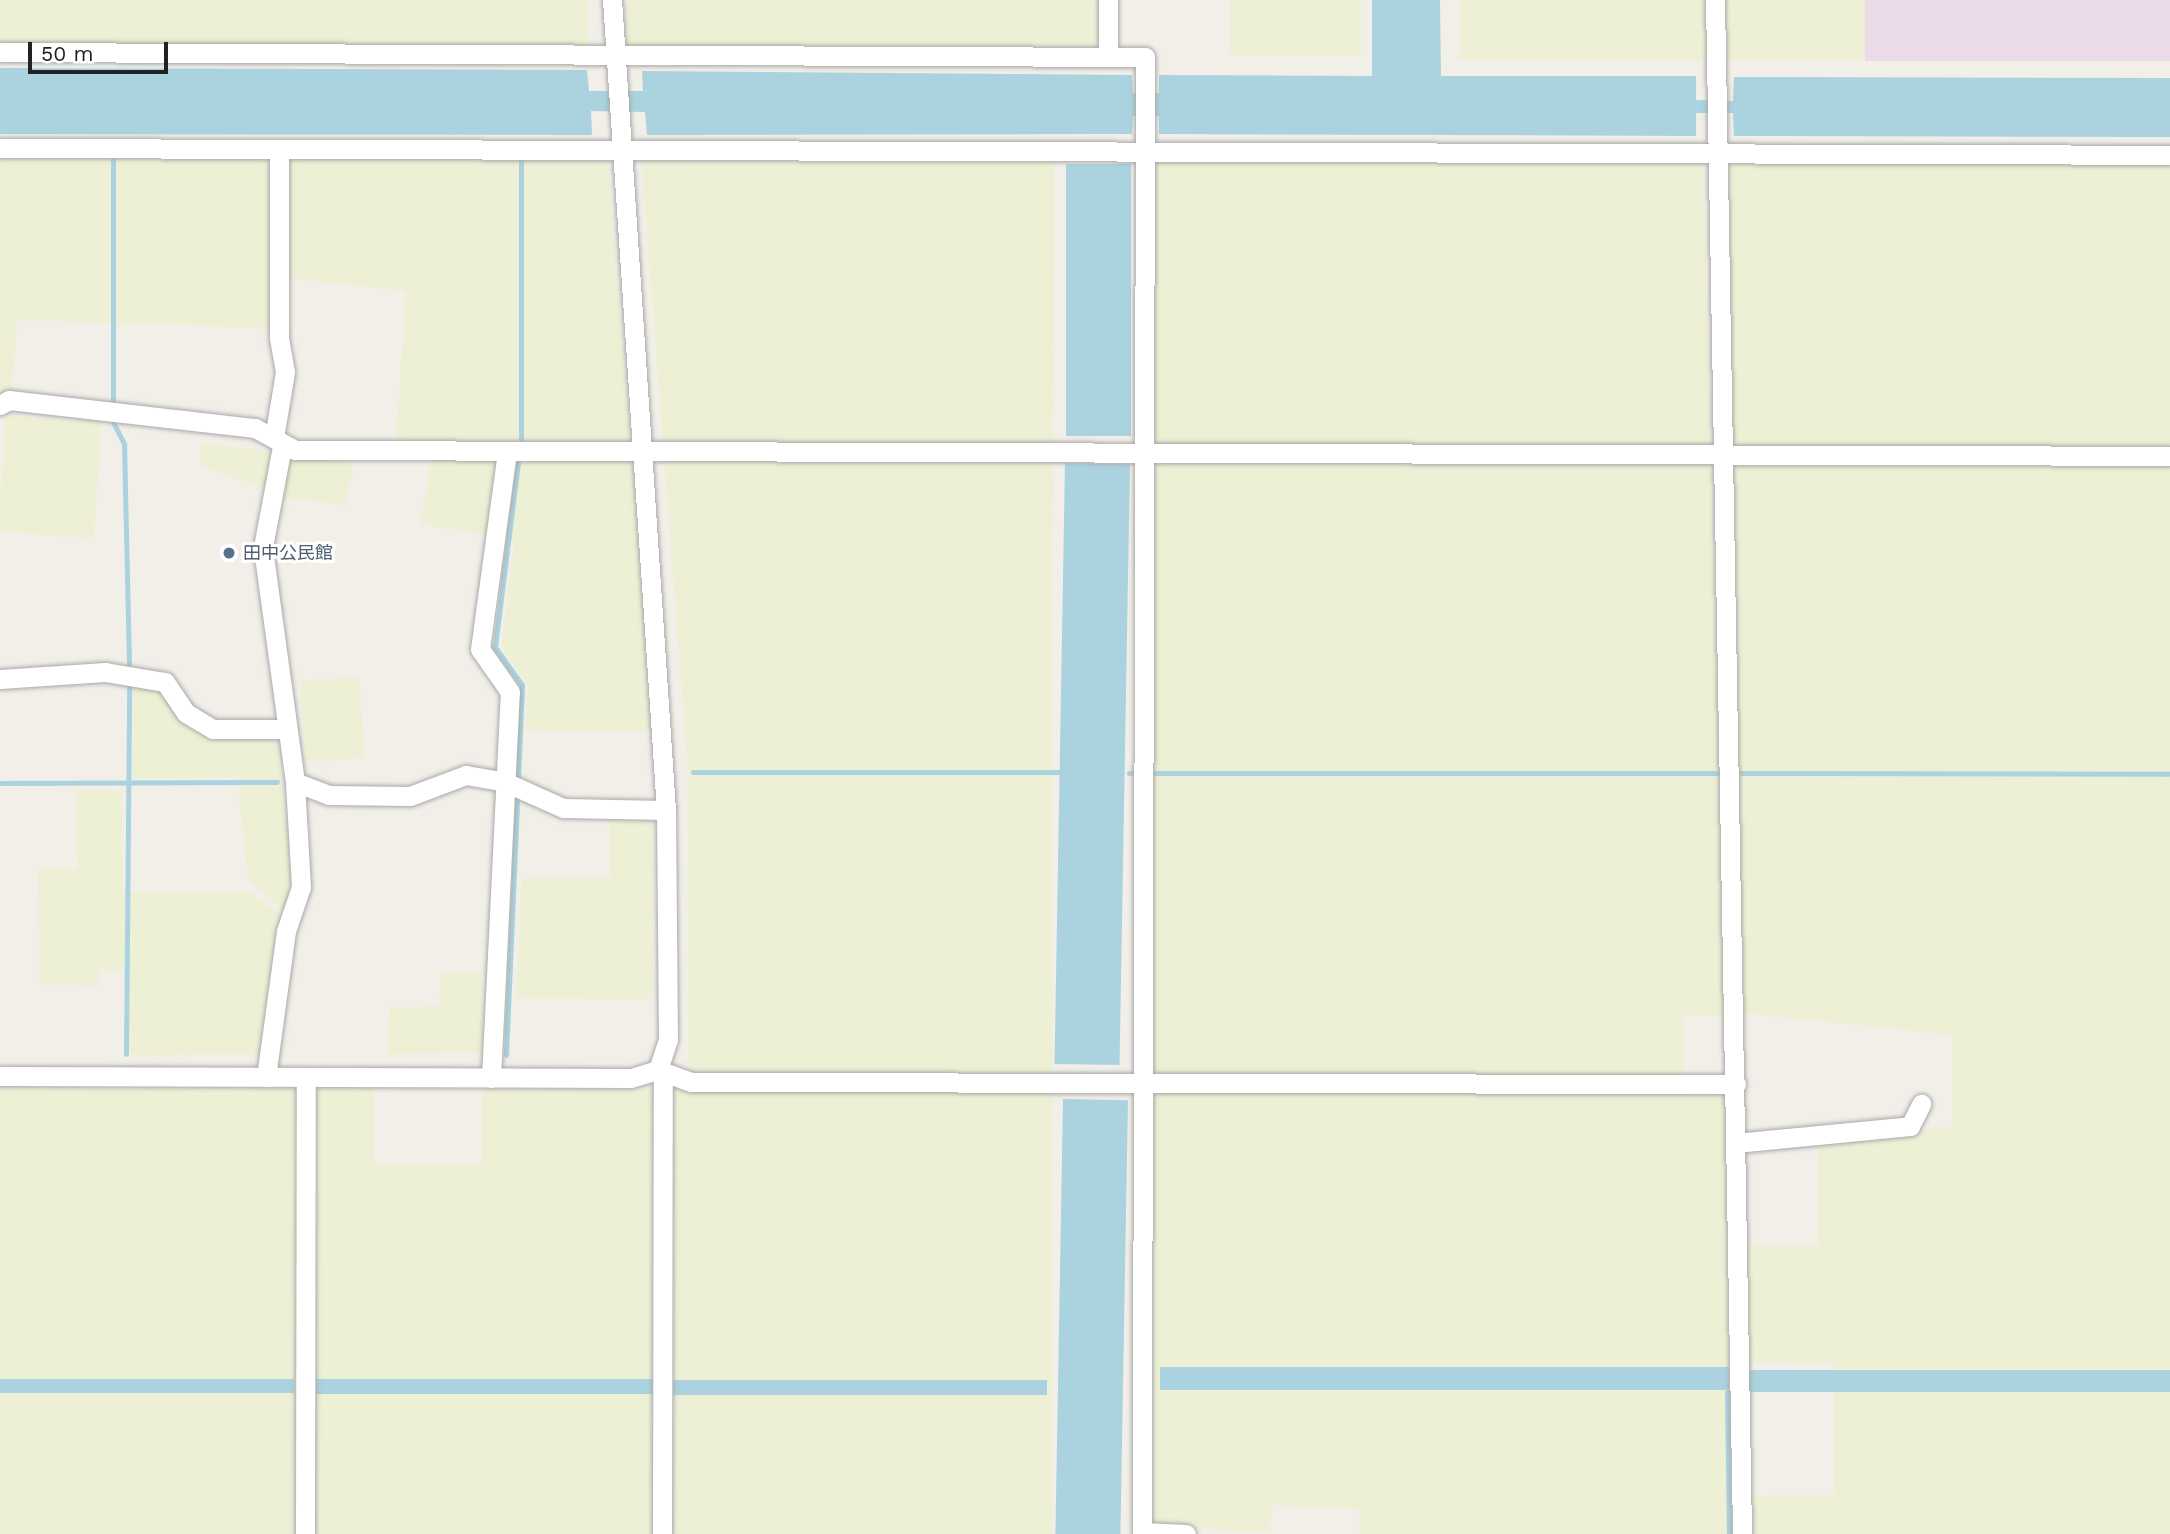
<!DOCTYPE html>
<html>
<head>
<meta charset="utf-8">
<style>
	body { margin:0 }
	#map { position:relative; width:2170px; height:1534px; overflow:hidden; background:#f2efe9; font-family:"Work Sans","Noto Sans JP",sans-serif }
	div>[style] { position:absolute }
	.industrial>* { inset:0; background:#ebdbe8; transform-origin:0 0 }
	.farmland>* { inset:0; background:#eef0d5; transform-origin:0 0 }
	.water>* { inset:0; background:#aad3df; transform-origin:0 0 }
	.stream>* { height:5px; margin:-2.5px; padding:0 2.5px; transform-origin:2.5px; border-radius:2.5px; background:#aad3df }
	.roads { filter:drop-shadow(0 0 2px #a9a9a9) drop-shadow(0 0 2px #a9a9a9) }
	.minor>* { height:19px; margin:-9.5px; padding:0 9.5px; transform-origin:9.5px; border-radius:9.5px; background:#fff }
	.dots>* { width:19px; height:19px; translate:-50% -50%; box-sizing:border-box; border:4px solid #fff; border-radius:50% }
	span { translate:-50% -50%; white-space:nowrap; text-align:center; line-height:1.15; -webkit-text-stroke:6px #fff; paint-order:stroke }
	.service-label { font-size:18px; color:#4e5e75 }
	.left { translate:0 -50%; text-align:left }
	.scale { position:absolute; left:28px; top:42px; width:140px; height:32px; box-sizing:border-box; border:4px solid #222; border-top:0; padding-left:9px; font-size:21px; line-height:24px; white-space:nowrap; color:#222; -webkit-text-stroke:5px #fff; paint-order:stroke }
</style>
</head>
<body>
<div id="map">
	<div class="industrial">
		<i style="left:1865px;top:0;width:305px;height:61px"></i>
	</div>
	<div class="farmland">
		<i style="left:0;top:0;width:588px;height:45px"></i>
		<i style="left:627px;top:0;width:471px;height:46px"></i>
		<i style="left:1230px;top:0;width:131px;height:55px"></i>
		<i style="left:1459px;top:0;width:406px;height:60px"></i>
		<i style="clip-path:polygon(0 156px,269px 157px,269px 328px,17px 320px,12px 393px,0 393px)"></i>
		<i style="clip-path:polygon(289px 156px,607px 156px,654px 731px,526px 730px,528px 685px,501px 648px,515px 540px,420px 524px,434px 447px,396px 439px,406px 291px,289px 278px)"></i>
		<i style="clip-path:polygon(641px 160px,1054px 161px,1052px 1534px,670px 1534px,670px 1087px,689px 1086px,689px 784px)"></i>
		<i style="clip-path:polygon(1155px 161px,1703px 164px,1726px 1016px,1683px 1016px,1683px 1095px,1726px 1095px,1732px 1534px,1359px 1534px,1360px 1510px,1272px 1505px,1270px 1533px,1149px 1525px)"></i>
		<i style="clip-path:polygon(1728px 162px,2170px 165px,2170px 1534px,1754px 1534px,1754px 1496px,1834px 1495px,1834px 1363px,1747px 1362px,1747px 1246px,1818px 1246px,1818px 1145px,1953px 1126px,1953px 1035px,1742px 1013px)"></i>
		<i style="left:6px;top:416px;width:96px;height:116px;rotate:4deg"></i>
		<i style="clip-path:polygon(201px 442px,354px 464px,346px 505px,288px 498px,200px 465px)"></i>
		<i style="left:359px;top:677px;width:81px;height:59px;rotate:86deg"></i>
		<i style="clip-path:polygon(133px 684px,170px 693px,185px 726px,203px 735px,265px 735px,278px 747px,293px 884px,284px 911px,248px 880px,237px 777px,132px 779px)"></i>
		<i style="clip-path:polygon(76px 789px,122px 791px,123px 891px,251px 892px,281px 916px,260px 1054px,130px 1055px,128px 970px,101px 970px,97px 986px,39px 984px,38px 868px,78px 870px)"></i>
		<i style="clip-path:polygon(610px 821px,653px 822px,653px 999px,516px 998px,522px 878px,610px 878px)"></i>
		<i style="clip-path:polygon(441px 972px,482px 973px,484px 1053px,388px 1054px,390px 1007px,439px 1006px)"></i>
		<i style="clip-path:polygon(374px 1088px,374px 1164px,482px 1164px,482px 1089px,653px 1089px,652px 1534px,0 1534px,0 1089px)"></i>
	</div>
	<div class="water">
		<i style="clip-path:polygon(1372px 0,1440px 0,1441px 76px,1696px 76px,1696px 100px,1733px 101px,1734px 77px,2170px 78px,2170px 137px,1734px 136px,1733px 113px,1696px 113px,1696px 136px,1159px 134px,1159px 116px,1133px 116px,1132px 134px,647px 135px,645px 112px,591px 111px,592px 135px,0 134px,0 68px,587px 70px,589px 91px,643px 91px,642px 71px,1132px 75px,1133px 93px,1159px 93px,1159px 75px,1372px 76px)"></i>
		<i style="left:1066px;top:164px;width:65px;height:272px"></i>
		<i style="left:1065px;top:463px;width:65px;height:601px;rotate:1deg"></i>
		<i style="left:1063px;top:1099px;width:65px;height:435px;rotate:1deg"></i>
		<i style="left:1160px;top:1367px;width:569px;height:23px"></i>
		<i style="left:1748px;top:1370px;width:422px;height:22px"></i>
		<i style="left:0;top:1379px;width:294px;height:14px"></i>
		<i style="left:316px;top:1379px;width:337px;height:15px"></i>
		<i style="left:673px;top:1380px;width:374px;height:15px"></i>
	</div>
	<div class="stream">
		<i style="left:113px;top:160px;width:241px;rotate:90deg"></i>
		<i style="left:113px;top:422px;width:25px;rotate:63deg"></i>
		<i style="left:124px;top:444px;width:220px;rotate:88.7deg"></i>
		<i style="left:521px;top:440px;width:281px;rotate:-90deg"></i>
		<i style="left:693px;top:772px;width:371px"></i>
		<i style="left:1129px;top:773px;width:588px"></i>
		<i style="left:1741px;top:773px;width:429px;rotate:0.1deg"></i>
		<i style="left:518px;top:777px;width:92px;rotate:-87.5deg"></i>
		<i style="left:522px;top:685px;width:47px;rotate:-125.4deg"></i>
		<i style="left:495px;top:647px;width:186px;rotate:-82.9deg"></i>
		<i style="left:0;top:783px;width:277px;rotate:-0.2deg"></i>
		<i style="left:126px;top:1054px;width:368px;rotate:-89.5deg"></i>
		<i style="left:506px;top:1055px;width:255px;rotate:-87.5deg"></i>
		<i style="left:1727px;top:1392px;width:142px;rotate:89.2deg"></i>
	</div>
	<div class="roads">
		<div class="minor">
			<i style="left:1108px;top:0;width:55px;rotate:90deg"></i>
			<i style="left:1715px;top:0;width:1534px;rotate:88.99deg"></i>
			<i style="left:0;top:52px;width:1145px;rotate:0.25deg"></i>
			<i style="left:1145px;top:57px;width:1477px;rotate:90.12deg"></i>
			<i style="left:0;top:148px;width:2170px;rotate:0.18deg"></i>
			<i style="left:0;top:405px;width:10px;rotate:-29deg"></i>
			<i style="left:9px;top:400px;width:248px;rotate:6.5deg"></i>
			<i style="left:255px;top:428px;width:46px;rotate:28.8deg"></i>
			<i style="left:295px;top:450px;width:1875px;rotate:0.18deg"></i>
			<i style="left:274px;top:438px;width:67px;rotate:-80.5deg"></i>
			<i style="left:285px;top:372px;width:36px;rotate:-100deg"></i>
			<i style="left:279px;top:337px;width:187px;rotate:-90deg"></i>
			<i style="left:0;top:679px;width:105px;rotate:-3.8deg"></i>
			<i style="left:105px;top:672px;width:61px;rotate:9.5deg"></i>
			<i style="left:165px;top:682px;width:37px;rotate:56deg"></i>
			<i style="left:186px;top:713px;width:31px;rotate:31deg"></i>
			<i style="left:213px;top:729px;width:70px"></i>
			<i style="left:295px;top:782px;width:36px;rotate:21deg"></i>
			<i style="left:329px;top:795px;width:81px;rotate:0.7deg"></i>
			<i style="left:410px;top:796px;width:60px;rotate:-20.6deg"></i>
			<i style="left:466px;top:775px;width:40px;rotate:10deg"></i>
			<i style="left:505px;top:782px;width:64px;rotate:24.1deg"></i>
			<i style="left:563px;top:808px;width:103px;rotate:1.1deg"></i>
			<i style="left:658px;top:1070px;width:35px;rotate:20deg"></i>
			<i style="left:691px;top:1082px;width:1045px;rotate:0.11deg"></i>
			<i style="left:0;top:1076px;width:631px;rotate:0.18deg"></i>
			<i style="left:631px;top:1078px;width:28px;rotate:-17deg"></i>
			<i style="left:658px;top:1070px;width:32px;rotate:-72deg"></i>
			<i style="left:668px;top:1040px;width:230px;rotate:-90.5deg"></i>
			<i style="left:666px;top:810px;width:812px;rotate:-93.81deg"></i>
			<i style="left:266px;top:1077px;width:147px;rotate:-82.2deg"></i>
			<i style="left:286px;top:931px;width:46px;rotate:-71.2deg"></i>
			<i style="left:301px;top:887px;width:105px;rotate:-93.3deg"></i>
			<i style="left:295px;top:782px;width:237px;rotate:-97.8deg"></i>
			<i style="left:263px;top:547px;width:103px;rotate:-79.3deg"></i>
			<i style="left:491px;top:1078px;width:386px;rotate:-87.2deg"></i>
			<i style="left:510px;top:692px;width:52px;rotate:-124.9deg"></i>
			<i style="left:480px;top:649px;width:198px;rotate:-82.2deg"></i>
			<i style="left:1735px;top:1143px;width:176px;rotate:-5.5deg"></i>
			<i style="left:1910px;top:1126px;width:25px;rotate:-63deg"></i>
			<i style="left:1142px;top:1532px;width:44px;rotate:2.6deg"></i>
			<i style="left:305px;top:1534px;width:457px;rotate:-89.9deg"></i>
			<i style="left:662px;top:1534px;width:460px;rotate:-89.9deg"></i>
		</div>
	</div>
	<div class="dots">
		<i style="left:229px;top:553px;background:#5c6f8a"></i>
	</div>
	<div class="service-label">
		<span class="left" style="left:243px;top:553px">田中公民館</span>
	</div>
	<div class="scale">50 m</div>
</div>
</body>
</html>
